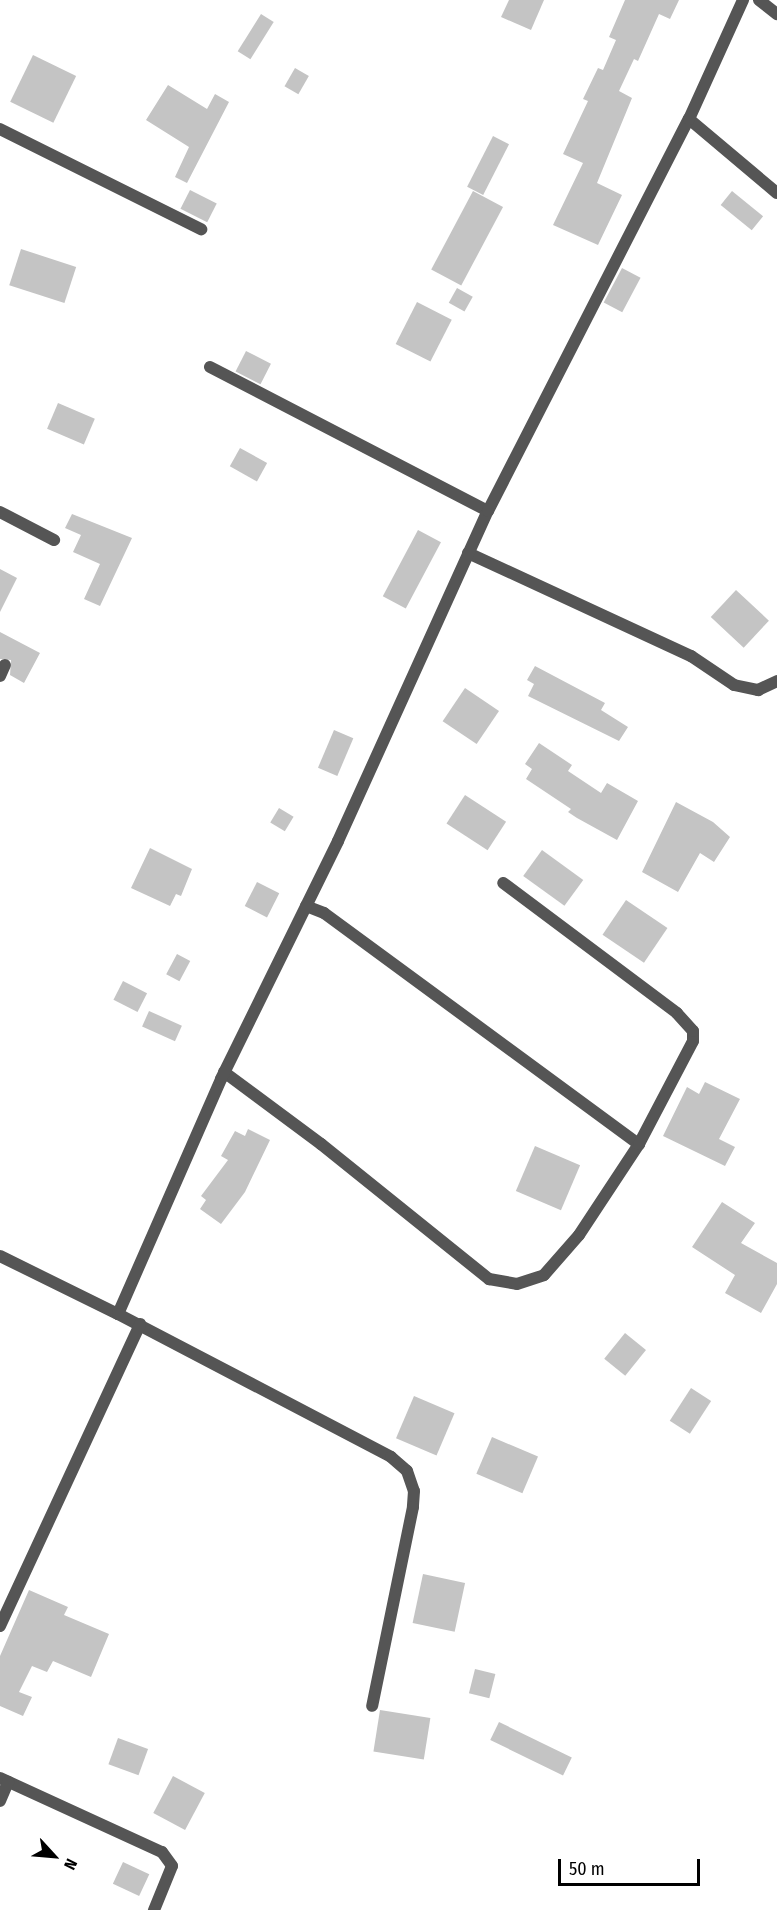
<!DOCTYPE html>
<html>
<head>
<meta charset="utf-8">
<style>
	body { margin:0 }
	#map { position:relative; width:777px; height:1910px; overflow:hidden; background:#fff; font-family:"Fira Sans Condensed",sans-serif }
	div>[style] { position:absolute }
	.building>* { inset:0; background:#c4c4c4; transform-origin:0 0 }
	.minor>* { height:12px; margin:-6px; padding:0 6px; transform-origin:6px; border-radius:6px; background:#555 }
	span { translate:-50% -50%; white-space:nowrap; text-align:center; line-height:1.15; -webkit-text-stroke:4.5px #fff; paint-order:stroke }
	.north { position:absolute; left:24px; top:1826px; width:60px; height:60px; -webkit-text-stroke:4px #fff; paint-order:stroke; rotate:116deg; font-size:16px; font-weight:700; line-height:24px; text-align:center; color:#000 }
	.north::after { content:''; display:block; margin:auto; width:21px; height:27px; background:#000; clip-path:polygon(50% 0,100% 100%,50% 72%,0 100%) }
	.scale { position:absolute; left:558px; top:1859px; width:142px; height:27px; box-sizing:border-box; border:3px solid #000; border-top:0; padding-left:8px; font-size:18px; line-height:21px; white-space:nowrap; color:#000; -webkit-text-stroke:4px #fff; paint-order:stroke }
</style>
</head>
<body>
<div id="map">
	<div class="building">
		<i style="clip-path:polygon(509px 0,544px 0,531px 30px,501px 17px)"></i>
		<i style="clip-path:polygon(625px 0,679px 0,670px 19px,659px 14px,638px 61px,634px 59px,619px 91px,632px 98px,597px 183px,622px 195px,598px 245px,553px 225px,583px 163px,563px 154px,588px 101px,583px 99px,598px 68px,603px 70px,616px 40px,609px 37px)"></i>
		<i style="left:261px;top:14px;width:15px;height:44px;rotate:32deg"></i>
		<i style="left:33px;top:55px;width:48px;height:52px;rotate:26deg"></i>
		<i style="left:295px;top:68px;width:16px;height:21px;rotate:30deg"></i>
		<i style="clip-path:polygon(168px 85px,207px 109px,215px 94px,229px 102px,187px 183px,175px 177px,189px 147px,146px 120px)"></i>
		<i style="left:493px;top:136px;width:18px;height:57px;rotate:27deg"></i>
		<i style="left:190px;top:190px;width:30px;height:21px;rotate:27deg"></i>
		<i style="left:473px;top:191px;width:34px;height:89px;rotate:28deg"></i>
		<i style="left:732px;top:191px;width:40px;height:18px;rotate:39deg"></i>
		<i style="left:21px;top:249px;width:58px;height:38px;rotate:18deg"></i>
		<i style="left:622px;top:268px;width:21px;height:39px;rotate:28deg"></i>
		<i style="left:457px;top:288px;width:18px;height:17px;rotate:29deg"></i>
		<i style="left:417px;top:302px;width:39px;height:47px;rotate:27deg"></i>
		<i style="left:246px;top:351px;width:28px;height:23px;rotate:27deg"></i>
		<i style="left:58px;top:403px;width:40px;height:28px;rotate:23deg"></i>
		<i style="left:240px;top:448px;width:31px;height:21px;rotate:29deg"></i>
		<i style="clip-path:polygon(72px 514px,132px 538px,100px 606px,84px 599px,100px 564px,73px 552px,81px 535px,65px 528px)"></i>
		<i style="left:418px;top:530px;width:26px;height:75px;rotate:28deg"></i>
		<i style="clip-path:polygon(0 569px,17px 578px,0 612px)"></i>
		<i style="left:736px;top:590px;width:45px;height:37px;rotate:43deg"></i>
		<i style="clip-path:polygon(0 632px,40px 653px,24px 683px,10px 675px,11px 660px,0 659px)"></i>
		<i style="clip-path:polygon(535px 666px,605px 703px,601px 710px,628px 727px,619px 741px,528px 696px,534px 684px,527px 680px)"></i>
		<i style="left:465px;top:688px;width:41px;height:40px;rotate:34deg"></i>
		<i style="left:334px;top:730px;width:21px;height:41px;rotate:23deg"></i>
		<i style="clip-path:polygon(539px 743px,572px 765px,568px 771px,601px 793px,607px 783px,638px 801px,617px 840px,577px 818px,568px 812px,571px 809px,526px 779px,532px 769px,525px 764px)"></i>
		<i style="left:465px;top:795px;width:49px;height:34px;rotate:33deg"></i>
		<i style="clip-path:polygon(676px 802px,713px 822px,730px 837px,714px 862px,700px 853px,678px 892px,642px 872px)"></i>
		<i style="left:279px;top:808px;width:17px;height:17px;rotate:31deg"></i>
		<i style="clip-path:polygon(150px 848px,192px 869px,181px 896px,176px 894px,170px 906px,131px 888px)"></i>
		<i style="left:542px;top:850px;width:51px;height:32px;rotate:36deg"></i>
		<i style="left:257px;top:882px;width:25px;height:27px;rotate:27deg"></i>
		<i style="left:626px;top:900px;width:50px;height:42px;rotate:34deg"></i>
		<i style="left:177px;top:954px;width:15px;height:23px;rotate:28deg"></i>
		<i style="left:123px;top:981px;width:27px;height:21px;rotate:27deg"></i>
		<i style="left:149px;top:1011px;width:36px;height:17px;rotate:24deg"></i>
		<i style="clip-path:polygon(705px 1082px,740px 1099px,719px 1139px,735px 1147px,725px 1166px,663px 1136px,687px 1087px,699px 1094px)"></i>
		<i style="clip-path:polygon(248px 1129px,270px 1140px,245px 1192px,221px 1224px,200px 1209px,206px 1200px,201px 1196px,228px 1160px,221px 1156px,235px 1131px,245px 1136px)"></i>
		<i style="left:535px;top:1146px;width:49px;height:49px;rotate:23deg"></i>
		<i style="clip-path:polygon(722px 1202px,755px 1223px,741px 1243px,777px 1263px,777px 1284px,761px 1313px,725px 1293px,735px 1275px,692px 1247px)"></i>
		<i style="left:625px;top:1333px;width:27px;height:33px;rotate:39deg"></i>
		<i style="left:691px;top:1388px;width:24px;height:39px;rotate:33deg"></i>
		<i style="left:414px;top:1396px;width:44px;height:46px;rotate:23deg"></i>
		<i style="left:492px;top:1437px;width:50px;height:40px;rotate:23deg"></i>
		<i style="left:423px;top:1574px;width:43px;height:50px;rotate:12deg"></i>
		<i style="clip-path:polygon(29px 1590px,68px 1607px,64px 1615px,109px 1634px,91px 1677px,53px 1661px,47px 1672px,32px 1666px,19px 1692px,32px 1697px,23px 1716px,0 1706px,0 1656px)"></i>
		<i style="left:475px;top:1669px;width:21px;height:25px;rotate:14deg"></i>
		<i style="left:380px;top:1710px;width:51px;height:42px;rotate:9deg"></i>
		<i style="left:499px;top:1722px;width:81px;height:20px;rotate:26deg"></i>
		<i style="left:118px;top:1738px;width:32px;height:28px;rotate:20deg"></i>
		<i style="left:173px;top:1776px;width:36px;height:42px;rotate:28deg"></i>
		<i style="left:123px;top:1862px;width:29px;height:24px;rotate:25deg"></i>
	</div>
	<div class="minor">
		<i style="left:759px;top:0;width:23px;rotate:38deg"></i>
		<i style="left:689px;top:119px;width:115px;rotate:40.1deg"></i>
		<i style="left:0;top:129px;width:225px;rotate:26.5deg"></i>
		<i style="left:210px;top:367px;width:313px;rotate:27.4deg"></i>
		<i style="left:0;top:512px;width:61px;rotate:27.4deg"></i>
		<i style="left:468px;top:553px;width:246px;rotate:24.8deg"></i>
		<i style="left:691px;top:656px;width:52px;rotate:34deg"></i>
		<i style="left:734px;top:685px;width:25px;rotate:12deg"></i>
		<i style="left:758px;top:690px;width:21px;rotate:-25deg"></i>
		<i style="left:0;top:676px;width:12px;rotate:-66deg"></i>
		<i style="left:306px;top:906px;width:19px;rotate:21deg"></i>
		<i style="left:324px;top:913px;width:391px;rotate:36.3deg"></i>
		<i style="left:224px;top:1072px;width:121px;rotate:36.6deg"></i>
		<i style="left:321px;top:1144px;width:216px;rotate:38.8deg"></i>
		<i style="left:489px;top:1279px;width:28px;rotate:10deg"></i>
		<i style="left:517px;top:1284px;width:28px;rotate:-18deg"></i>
		<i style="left:544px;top:1275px;width:53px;rotate:-48.8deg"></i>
		<i style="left:579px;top:1235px;width:109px;rotate:-56.6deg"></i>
		<i style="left:639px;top:1144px;width:116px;rotate:-62.3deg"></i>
		<i style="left:693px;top:1041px;width:10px;rotate:-90deg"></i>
		<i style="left:693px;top:1031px;width:24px;rotate:-132deg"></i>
		<i style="left:677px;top:1013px;width:217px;rotate:-143.2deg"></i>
		<i style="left:0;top:1256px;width:131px;rotate:26.2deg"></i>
		<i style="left:118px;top:1314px;width:257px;rotate:-66.3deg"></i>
		<i style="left:221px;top:1079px;width:265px;rotate:-63.8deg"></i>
		<i style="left:338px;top:841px;width:362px;rotate:-65.6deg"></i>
		<i style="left:488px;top:511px;width:441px;rotate:-62.9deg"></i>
		<i style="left:689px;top:119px;width:131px;rotate:-65.6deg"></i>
		<i style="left:118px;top:1314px;width:308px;rotate:27.6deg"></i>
		<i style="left:391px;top:1457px;width:21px;rotate:41deg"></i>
		<i style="left:407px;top:1471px;width:21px;rotate:71deg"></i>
		<i style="left:414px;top:1491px;width:16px;rotate:94deg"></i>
		<i style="left:413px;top:1507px;width:203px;rotate:101.6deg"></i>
		<i style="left:0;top:1626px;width:333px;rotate:-65.1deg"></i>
		<i style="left:0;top:1778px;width:178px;rotate:24.6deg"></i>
		<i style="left:162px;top:1852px;width:17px;rotate:54deg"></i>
		<i style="left:172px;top:1866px;width:48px;rotate:112.2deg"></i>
		<i style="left:0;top:1801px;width:21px;rotate:-67deg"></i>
	</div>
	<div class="north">N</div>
	<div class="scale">50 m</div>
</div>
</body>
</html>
